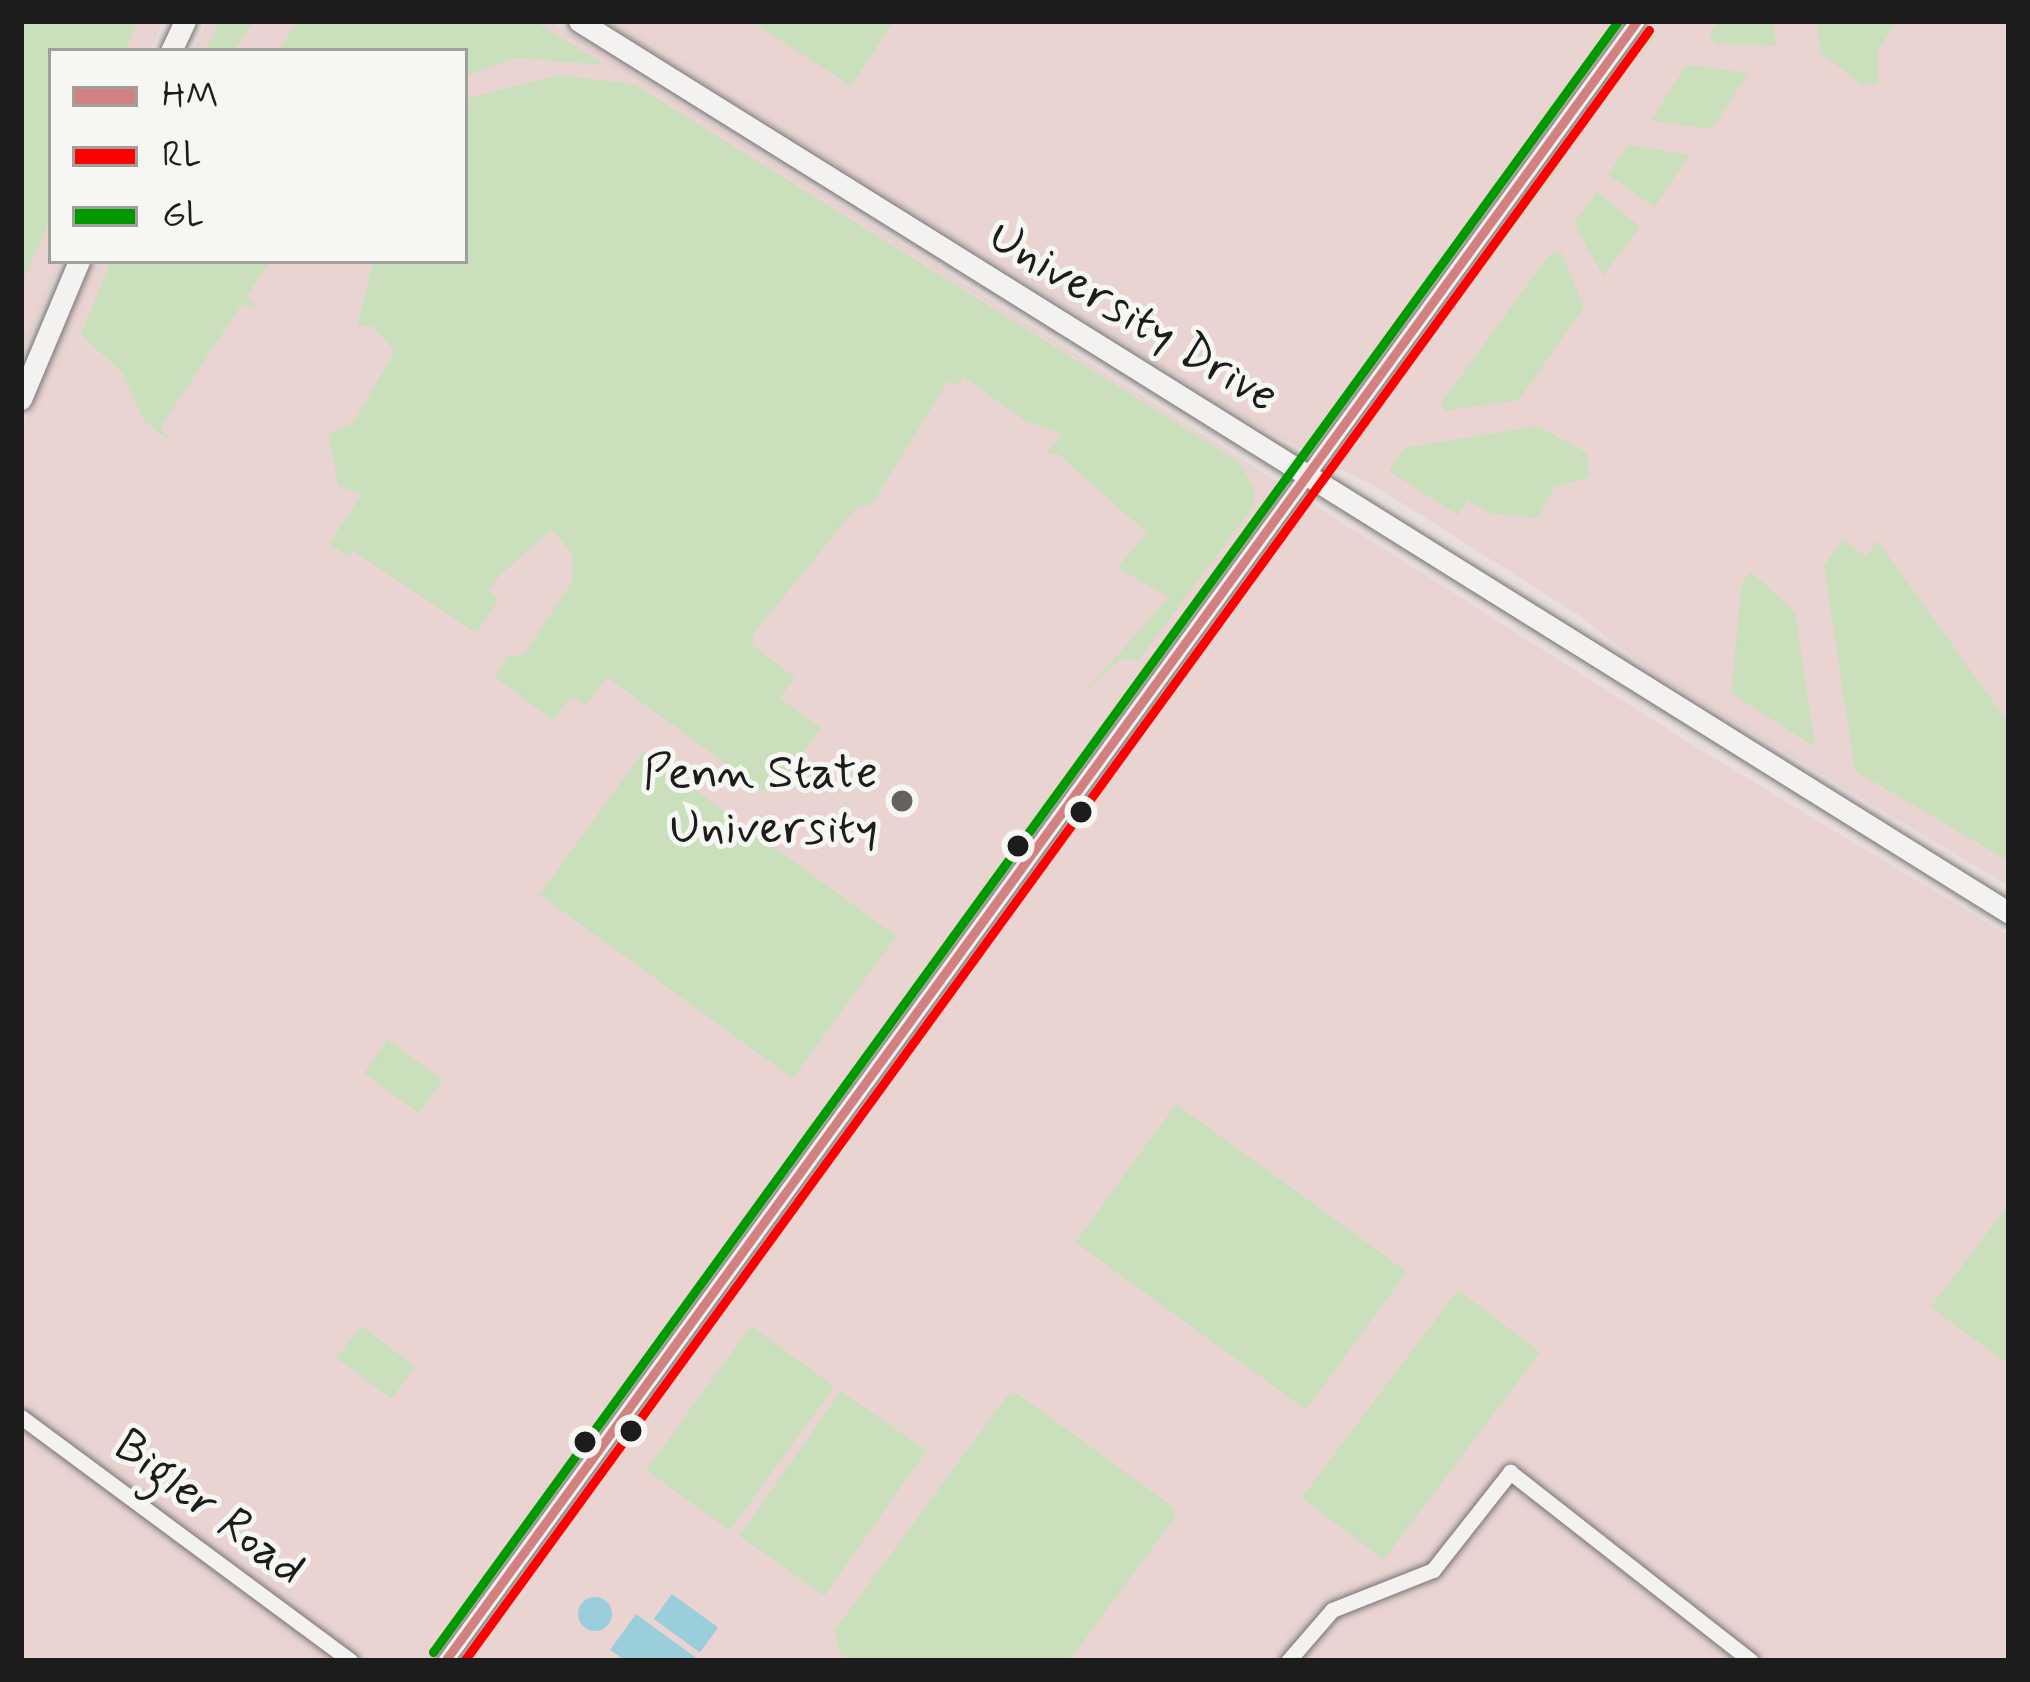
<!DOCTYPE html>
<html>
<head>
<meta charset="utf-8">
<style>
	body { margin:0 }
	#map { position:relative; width:2030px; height:1682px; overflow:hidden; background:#e9e0de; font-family:Mynerve,sans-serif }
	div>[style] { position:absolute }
	.built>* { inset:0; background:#e9d4d2 }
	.green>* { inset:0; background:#cadfbb; transform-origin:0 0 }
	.water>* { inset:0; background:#9bcedb; transform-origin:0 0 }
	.round { border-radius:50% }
	.roads { filter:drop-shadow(0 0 3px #787473) drop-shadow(0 0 3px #787473) }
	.minor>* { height:15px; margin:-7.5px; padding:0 7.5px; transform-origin:7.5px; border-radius:7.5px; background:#f3f2f0 }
	.secondary>* { height:21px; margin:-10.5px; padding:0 10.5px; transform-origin:10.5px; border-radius:10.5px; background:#f3f2f0 }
	.bus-1>* { height:9px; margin:-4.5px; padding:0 4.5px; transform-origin:4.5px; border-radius:4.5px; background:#d28080 }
	.bus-2>* { height:9px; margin:-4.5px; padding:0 4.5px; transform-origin:4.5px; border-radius:4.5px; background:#f00 }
	.bus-3>* { height:9px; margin:-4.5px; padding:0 4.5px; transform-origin:4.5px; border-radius:4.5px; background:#090 }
	.dots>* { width:33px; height:33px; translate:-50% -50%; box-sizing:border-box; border:6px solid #f6f6f2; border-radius:50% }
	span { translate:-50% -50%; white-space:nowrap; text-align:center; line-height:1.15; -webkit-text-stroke:10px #f6f6f2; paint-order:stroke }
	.street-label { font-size:48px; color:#1c1c1c }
	.poi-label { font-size:48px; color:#1c1c1c }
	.right { translate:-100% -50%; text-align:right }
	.frame { position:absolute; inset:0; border:24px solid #1c1c1c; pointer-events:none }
	.legend { position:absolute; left:48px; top:48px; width:420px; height:216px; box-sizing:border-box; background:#f6f6f2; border:3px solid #9f9f9c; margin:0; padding:15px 21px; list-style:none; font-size:36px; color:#1c1c1c }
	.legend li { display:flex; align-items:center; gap:24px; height:60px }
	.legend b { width:60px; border:3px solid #9f9f9c }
</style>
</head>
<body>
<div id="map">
	<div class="built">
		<i style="clip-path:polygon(21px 21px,163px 21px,150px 51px,51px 51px,51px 261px,61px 261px,21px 357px)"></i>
		<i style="clip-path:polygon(208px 21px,550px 21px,1709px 755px,2009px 936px,2009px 1661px,21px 1661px,21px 431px,93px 261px,465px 261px,465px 51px,192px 51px)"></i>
		<i style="clip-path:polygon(604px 21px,2009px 21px,2009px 886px,1657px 676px,1580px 616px,1383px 491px,1249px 421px)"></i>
	</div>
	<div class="green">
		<i style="clip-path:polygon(21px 21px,138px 21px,125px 51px,51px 51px,51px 218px,21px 286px)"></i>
		<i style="clip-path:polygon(220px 21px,254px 21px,234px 51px,205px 51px)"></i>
		<i style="clip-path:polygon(298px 21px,534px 21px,605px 65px,516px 58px,465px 76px,465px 51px,278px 51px)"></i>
		<i style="clip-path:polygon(751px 21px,894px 21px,851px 86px)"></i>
		<i style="clip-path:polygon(1718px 21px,1772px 21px,1776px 45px,1716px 44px,1709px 35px)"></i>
		<i style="clip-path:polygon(1816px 21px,1897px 21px,1878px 50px,1878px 84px,1862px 85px,1821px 53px)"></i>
		<i style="left:1648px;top:30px;width:10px;height:145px;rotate:45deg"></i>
		<i style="clip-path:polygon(1686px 65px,1748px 73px,1712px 129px,1651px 121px)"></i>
		<i style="clip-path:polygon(558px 75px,634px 84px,1239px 462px,1254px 488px,1253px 507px,1139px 660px,1120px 660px,1083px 694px,1169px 597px,1117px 568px,1147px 533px,1057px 453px,1046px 454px,1062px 434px,1024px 420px,964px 377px,958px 385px,948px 381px,872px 504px,856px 508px,754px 633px,752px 645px,795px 677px,780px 698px,821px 728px,782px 782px,775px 778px,765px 792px,607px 677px,586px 705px,571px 696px,553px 720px,495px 677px,507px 656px,524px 655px,572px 582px,572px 554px,552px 529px,499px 576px,489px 592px,499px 599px,476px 633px,353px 551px,348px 556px,329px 544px,362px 494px,339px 486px,328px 434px,353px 423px,395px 351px,371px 326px,357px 326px,373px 261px,465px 261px,465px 99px)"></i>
		<i style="clip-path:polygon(1628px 145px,1689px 155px,1655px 207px,1608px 175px)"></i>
		<i style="clip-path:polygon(1556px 156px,1563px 162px,1474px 281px,1472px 271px)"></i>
		<i style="clip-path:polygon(1597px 192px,1640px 227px,1603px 276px,1574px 223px)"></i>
		<i style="clip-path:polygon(1561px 252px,1584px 307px,1519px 400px,1444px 411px,1442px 402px,1549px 255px)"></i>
		<i style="clip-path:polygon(111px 261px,270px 261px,247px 296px,258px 308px,242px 304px,161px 426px,169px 440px,144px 421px,122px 373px,81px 334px)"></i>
		<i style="clip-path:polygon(1538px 426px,1587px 453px,1589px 477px,1554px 487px,1538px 518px,1490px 513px,1468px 500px,1458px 515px,1389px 471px,1404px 448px)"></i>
		<i style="clip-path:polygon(1842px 540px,1867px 557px,1877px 540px,2009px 724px,2009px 861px,1855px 771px,1824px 566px)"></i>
		<i style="clip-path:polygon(1751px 572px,1795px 612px,1815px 747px,1731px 693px,1742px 582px)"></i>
		<i style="left:643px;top:752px;width:313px;height:176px;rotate:36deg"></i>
		<i style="left:388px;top:1040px;width:68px;height:41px;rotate:36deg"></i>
		<i style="left:1176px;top:1104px;width:285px;height:171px;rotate:36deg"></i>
		<i style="clip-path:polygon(2009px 1204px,2009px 1365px,1931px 1307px)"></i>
		<i style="left:1458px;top:1290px;width:103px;height:260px;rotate:37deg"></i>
		<i style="left:361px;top:1326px;width:68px;height:40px;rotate:37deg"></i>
		<i style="left:751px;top:1326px;width:103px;height:178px;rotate:36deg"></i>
		<i style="left:841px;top:1391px;width:104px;height:177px;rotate:35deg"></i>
		<i style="clip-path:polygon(1018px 1394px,1173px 1507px,1175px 1517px,1069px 1661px,850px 1661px,839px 1652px,835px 1630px,1007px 1396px)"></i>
	</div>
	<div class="water">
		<i style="left:672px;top:1594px;width:57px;height:31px;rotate:36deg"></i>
		<i class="round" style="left:578px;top:1597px;width:34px;height:34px"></i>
		<i style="clip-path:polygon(636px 1614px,695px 1657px,693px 1661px,626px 1661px,610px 1650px)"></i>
	</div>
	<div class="roads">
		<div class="minor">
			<i style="left:21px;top:1417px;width:410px;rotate:36.5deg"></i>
			<i style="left:445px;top:1661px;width:2027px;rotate:-53.99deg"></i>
			<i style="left:1288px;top:1661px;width:67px;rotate:-49.2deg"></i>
			<i style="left:1332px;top:1610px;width:109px;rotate:-21.6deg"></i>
			<i style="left:1433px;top:1570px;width:125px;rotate:-51.8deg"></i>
			<i style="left:1510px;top:1472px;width:306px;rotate:38.1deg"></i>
		</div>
		<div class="secondary">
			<i style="left:579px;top:21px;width:1685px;rotate:31.95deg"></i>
			<i style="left:171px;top:51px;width:33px;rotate:-65deg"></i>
			<i style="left:21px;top:399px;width:150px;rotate:-67.2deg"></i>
		</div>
	</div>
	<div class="bus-1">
		<i style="left:445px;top:1661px;width:2027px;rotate:-53.99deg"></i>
	</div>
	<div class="bus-2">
		<i style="left:464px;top:1661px;width:2016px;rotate:-54deg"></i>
	</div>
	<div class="bus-3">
		<i style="left:433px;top:1652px;width:2016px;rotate:-54deg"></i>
	</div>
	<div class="dots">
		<i style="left:902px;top:801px;background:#646160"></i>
		<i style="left:1081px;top:812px;background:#1c1c1c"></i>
		<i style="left:1018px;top:846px;background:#1c1c1c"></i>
		<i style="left:631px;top:1431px;background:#1c1c1c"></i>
		<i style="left:585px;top:1442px;background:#1c1c1c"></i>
	</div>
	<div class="street-label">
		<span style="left:1133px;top:317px;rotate:31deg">University Drive</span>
		<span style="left:209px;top:1508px;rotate:37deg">Bigler Road</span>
	</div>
	<div class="poi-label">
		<span class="right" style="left:878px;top:801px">Penn State<br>University</span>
	</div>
	<div class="frame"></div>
	<ul class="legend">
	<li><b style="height:15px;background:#d28080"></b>HM</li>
	<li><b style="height:15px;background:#f00"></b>RL</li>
	<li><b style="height:15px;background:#090"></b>GL</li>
	</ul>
</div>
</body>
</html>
